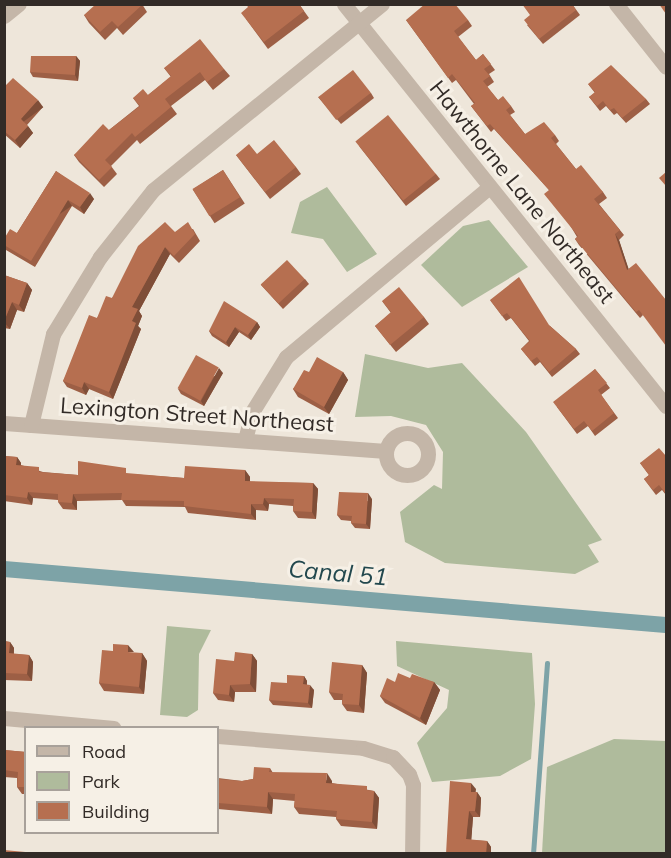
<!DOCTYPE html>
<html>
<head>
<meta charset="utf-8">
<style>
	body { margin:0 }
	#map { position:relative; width:671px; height:858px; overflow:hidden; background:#eee6da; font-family:Mulish,sans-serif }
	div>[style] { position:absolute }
	.green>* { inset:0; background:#afbb9c }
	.stream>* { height:4.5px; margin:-2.25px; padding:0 2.25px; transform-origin:2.25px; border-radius:2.25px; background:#7da3a7 }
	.canal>* { height:16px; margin:-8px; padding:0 8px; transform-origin:8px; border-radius:8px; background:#7da3a7 }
	.minor>* { height:15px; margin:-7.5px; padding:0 7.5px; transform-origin:7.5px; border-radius:7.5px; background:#c4b6a8 }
	.minor>.ring { margin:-7.5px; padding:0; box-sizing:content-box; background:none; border:15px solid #c4b6a8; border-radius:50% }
	.wall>* { inset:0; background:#9d5f45; transform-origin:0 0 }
	.shaded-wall>* { inset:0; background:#7f4e38; transform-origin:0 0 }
	.building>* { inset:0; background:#b66f50; transform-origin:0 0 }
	span { translate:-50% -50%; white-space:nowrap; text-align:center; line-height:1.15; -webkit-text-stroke:6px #f6f0e6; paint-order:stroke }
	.street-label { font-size:22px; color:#322b27 }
	.water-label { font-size:24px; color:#22484e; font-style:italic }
	.frame { position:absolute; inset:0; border:6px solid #322b27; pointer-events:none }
	.legend { position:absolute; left:24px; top:726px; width:195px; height:108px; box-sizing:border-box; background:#f6f0e6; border:2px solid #a8a19a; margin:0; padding:8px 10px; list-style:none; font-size:18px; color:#322b27 }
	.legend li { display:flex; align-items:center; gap:12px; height:30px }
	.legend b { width:30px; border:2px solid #a8a19a }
</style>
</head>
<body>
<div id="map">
	<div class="green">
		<i style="clip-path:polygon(327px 187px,377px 254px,347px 272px,323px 239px,291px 233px,300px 202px)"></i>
		<i style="clip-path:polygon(489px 220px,528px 267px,462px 307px,421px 265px,463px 226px)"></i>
		<i style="clip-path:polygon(365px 354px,428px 368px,462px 363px,526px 432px,602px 540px,588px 545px,599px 562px,575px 574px,445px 563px,405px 542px,400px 512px,434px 485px,442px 489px,443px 452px,426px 425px,391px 416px,355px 417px)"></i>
		<i style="clip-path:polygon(167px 626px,211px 630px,199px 654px,198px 710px,187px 717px,160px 715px)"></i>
		<i style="clip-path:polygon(396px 641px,532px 653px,535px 704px,531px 759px,500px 776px,432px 782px,417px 743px,447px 708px,449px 690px,397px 666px)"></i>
		<i style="clip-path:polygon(614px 739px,666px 741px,666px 853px,542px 853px,547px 767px)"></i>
	</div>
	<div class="stream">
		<i style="left:533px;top:854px;width:191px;rotate:-85.8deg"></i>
	</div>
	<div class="canal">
		<i style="left:4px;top:569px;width:664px;rotate:4.84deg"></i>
	</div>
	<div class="minor">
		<i style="left:344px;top:4px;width:515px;rotate:51.31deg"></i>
		<i style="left:616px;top:4px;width:80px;rotate:51.6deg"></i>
		<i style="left:4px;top:16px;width:19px;rotate:-39deg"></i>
		<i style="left:4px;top:423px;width:383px;rotate:4.2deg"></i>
		<i style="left:31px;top:425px;width:94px;rotate:-76.4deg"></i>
		<i style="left:53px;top:334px;width:90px;rotate:-58.6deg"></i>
		<i style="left:100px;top:257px;width:85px;rotate:-51.7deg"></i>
		<i style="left:153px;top:190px;width:295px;rotate:-39.1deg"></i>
		<i class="ring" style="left:386px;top:433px;width:27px;height:27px"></i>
		<i style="left:245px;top:440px;width:29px;rotate:-76deg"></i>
		<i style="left:252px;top:412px;width:65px;rotate:-58.3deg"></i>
		<i style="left:286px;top:357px;width:265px;rotate:-39.9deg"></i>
		<i style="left:4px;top:718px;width:110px;rotate:5.2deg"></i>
		<i style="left:218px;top:736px;width:145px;rotate:4.7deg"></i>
		<i style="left:363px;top:748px;width:31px;rotate:17deg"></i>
		<i style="left:393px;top:757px;width:23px;rotate:47deg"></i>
		<i style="left:409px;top:774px;width:12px;rotate:70deg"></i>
		<i style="left:413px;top:785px;width:69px;rotate:90.8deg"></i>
	</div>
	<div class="wall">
		<i style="clip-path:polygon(142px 4px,147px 12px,123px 35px,117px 28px,105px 40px,89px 23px,84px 15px)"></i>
		<i style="clip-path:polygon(299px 4px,309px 18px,268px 49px,246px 19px)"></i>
		<i style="clip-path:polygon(572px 4px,580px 15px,543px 44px,527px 25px)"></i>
		<i style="clip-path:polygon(406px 20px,468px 20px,472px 26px,458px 37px,476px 60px,483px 54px,495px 70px,489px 74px,494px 82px,487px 87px,498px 100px,511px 106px,515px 112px,510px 115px,525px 134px,555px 135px,559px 141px,556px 144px,576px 169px,603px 192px,607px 198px,599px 204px,624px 235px,619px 240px,643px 315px,640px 318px,579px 245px,575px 239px,577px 237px,549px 190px,494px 129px,491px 132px,471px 106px,474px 104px,456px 80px,452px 83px)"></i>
		<i style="clip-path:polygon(76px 56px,80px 61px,78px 81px,33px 77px,30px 72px)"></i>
		<i style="clip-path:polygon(164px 68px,224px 69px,230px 76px,213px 90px,205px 80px,171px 106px,177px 114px,140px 144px,137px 140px,111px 166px,117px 174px,104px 187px,79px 162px,74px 155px,109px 130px,139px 106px,133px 98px,148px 95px,171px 77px)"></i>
		<i style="clip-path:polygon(588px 84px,646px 99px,650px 104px,626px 123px,617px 113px,614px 115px,606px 106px,600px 111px,589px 97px,595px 93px)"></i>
		<i style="clip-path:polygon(4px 87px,43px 107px,27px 125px,33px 133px,20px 148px,4px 134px)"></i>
		<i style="clip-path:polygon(371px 93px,374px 98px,341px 124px,318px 97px)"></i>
		<i style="clip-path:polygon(359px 146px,436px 174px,440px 179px,406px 206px)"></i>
		<i style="clip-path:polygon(257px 154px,296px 167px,301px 174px,270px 199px,236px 155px)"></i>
		<i style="left:223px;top:170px;width:40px;height:36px;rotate:57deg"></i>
		<i style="clip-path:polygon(56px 171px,94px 199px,84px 214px,72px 206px,35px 267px,6px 250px,4px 248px,4px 239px,17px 233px)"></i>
		<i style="clip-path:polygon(193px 229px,200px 241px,179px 263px,170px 254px,139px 311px,142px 316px,138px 326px,141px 329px,113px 399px,89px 389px,86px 395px,67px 387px,63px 381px,97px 318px,112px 298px,175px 232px)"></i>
		<i style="clip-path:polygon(4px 275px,27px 283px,32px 290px,24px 312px,17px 310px,10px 329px,4px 328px)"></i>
		<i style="clip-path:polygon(305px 279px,309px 284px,283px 309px,261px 285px)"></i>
		<i style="clip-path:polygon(490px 300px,550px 326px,576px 349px,580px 354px,552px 377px,540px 362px,535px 366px,521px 349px,529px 341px,511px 318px,506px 321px)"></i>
		<i style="clip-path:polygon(382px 301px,424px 317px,429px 324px,396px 352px,375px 326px,391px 313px)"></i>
		<i style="clip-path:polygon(257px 322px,260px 327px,251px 340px,239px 332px,229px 347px,212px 336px,209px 331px)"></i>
		<i style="clip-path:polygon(595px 369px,610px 388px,601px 395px,618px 418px,595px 436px,588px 426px,577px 434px,557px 407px)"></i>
		<i style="clip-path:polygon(309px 372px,343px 372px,348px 380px,329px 414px,298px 397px,293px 389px)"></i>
		<i style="clip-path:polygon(223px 373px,204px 406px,181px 394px,178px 389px)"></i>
		<i style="clip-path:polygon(4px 456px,17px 457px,21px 463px,21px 465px,43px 472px,78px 475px,130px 474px,184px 478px,245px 470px,250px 477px,250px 482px,313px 483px,318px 489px,316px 519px,298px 518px,293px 511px,293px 506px,269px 504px,268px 511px,256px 510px,256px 520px,188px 513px,185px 507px,126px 506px,122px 500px,77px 501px,77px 510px,63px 509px,58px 502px,58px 500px,33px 498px,32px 505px,4px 501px)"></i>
		<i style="clip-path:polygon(666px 456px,666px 495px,662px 490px,656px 495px,644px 479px,649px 475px,640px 463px)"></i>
		<i style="clip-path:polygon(372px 499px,370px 529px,355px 528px,351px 523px,351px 521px,341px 520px,337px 515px)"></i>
		<i style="clip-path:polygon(4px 641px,10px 642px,14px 648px,14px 654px,29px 655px,33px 662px,32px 681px,4px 680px)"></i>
		<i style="clip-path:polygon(134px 653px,142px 653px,147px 661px,144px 694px,104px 691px,99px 683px)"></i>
		<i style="clip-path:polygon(252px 654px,257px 661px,256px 692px,235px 692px,234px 702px,218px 700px,213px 693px,234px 661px)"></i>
		<i style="clip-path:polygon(362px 665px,367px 673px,364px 713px,347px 711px,342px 704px,342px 700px,334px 700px,329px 692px)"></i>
		<i style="clip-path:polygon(304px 676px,307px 681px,307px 685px,314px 690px,312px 708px,273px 705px,269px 700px,287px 683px)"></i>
		<i style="clip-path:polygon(410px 678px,434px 682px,440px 690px,426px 725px,385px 703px,380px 696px,395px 682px)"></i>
		<i style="clip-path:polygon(4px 750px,26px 752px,26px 794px,22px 794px,17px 787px,17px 778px,4px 777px)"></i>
		<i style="clip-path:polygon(270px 768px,273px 773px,332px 781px,332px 783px,374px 791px,379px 798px,377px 829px,341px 826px,336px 819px,336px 817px,299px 814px,294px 807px,295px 801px,273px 799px,272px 814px,218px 809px,218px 778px,242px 781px,253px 779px)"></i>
		<i style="clip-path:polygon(476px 789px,475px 792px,477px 792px,481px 798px,480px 817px,473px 817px,471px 840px,487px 841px,491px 847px,491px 854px,446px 854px)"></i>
	</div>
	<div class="shaded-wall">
		<i style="clip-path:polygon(76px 56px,80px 61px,78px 81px,75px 75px)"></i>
		<i style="left:38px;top:100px;width:9px;height:25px;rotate:54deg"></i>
		<i style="clip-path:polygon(28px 126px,33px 133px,20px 148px,15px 140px)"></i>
		<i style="clip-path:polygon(90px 193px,94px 199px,84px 214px,80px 207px)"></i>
		<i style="left:68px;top:200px;width:7px;height:71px;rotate:56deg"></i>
		<i style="clip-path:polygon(615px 234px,619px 240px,631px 276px,627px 270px)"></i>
		<i style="clip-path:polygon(165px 247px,170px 254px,139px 311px,142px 316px,138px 326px,141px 329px,113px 399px,109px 392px,132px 321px,132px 307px)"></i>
		<i style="clip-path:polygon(27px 283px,32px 290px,24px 312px,19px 305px)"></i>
		<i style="clip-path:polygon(12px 302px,17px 310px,10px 329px,4px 322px)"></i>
		<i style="clip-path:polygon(257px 322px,260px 327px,251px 340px,248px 335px)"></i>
		<i style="clip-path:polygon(235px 327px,239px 332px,229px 347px,226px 342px)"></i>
		<i style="clip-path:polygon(219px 368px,223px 373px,204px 406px,201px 401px)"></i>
		<i style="clip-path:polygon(343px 372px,348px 380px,329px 414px,324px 407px)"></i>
		<i style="clip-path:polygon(84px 382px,89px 389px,86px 395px,82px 388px)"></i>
		<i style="clip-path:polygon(17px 457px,21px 463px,20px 472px,16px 465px)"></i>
		<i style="clip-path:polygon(245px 470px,250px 477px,250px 488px,245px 481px)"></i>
		<i style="clip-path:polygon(313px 483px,318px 489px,316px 519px,312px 512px)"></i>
		<i style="clip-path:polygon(28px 492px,33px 498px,32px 505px,27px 498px)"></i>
		<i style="clip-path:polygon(368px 493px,372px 499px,370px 529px,366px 524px)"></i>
		<i style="clip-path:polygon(73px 494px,77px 501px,77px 510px,72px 503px)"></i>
		<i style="clip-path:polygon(264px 498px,269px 504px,268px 511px,263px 504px)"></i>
		<i style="clip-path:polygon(251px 504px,256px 510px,256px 520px,251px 514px)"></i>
		<i style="clip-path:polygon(10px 642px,14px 648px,13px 660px,9px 653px)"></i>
		<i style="clip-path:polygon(128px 645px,134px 652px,128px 652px)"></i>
		<i style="clip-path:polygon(142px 653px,147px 661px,144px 694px,139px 687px)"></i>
		<i style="clip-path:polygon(252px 654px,257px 661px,256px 692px,250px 684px)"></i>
		<i style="clip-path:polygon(29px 655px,33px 662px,32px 681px,27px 674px)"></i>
		<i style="clip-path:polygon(362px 665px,367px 673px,364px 713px,359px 705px)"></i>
		<i style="clip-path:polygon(304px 676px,307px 681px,306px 689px,303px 684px)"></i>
		<i style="clip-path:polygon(434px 682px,440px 690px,426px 725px,420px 718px)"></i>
		<i style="clip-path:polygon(230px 685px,235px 692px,234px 702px,229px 695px)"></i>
		<i style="clip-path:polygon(310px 685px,314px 690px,312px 708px,308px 703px)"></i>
		<i style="clip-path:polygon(327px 773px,332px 781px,331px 790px,326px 783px)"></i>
		<i style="clip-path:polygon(471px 783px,476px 789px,475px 798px,471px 792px)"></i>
		<i style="clip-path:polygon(374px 791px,379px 798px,377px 829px,372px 822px)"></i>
		<i style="clip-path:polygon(268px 792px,273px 799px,272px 814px,267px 807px)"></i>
		<i style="clip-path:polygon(477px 792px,481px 798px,480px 817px,475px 811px)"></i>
		<i style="clip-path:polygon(469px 811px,473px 817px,471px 845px,466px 839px)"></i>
		<i style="clip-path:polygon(487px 841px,491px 847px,491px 854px,486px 854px)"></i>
	</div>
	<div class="building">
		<i style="clip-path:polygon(96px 4px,142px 4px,142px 5px,118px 27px,112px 21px,100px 32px,84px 15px)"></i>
		<i style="clip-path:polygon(246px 4px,299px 4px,304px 11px,264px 42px,241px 13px,248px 7px)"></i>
		<i style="clip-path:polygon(425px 4px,455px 4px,468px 20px,454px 31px,476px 60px,483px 54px,491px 64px,484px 69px,490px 76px,483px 81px,498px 100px,503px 96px,511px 106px,506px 110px,525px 134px,544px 122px,555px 135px,551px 138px,576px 169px,581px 165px,603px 192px,594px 199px,620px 230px,615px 234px,627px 270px,636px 263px,666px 300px,666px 346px,639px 310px,636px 312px,575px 239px,578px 236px,544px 194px,549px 190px,490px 124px,487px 126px,471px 106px,475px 103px,452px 74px,448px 78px,406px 20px)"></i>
		<i style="clip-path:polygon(522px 4px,572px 4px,576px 10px,539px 39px,524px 20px,530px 15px)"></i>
		<i style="clip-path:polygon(659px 4px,666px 4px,666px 14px)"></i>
		<i style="clip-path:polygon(200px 39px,224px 69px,207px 82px,200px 72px,165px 99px,171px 107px,135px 137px,132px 133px,105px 160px,112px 167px,99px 180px,74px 155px,103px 124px,109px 130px,140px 106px,133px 98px,143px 89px,148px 95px,171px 76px,164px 68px)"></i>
		<i style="clip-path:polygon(31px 56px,76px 56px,75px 75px,30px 72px)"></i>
		<i style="clip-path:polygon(611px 65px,646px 99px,622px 118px,614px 108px,610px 110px,603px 101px,597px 106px,589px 97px,595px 92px,588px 84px)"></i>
		<i style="left:353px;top:70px;width:29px;height:44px;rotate:52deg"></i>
		<i style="clip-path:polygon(13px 78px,38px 100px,21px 119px,28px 126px,15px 140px,4px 131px,4px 87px)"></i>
		<i style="left:388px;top:115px;width:76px;height:42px;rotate:51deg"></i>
		<i style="clip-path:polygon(274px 140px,296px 167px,265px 192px,236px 155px,249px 144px,257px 154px)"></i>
		<i style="left:223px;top:170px;width:32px;height:36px;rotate:58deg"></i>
		<i style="clip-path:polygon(56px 171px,90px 193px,80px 207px,68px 200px,31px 261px,4px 245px,4px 239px,10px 229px,17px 233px)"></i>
		<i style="clip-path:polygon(666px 172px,666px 186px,659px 178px)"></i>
		<i style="clip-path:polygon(165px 222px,175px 232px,188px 222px,195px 234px,174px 256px,165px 247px,132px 307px,138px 309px,132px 321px,136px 323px,109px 392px,84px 382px,82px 388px,63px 381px,89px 315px,97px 318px,106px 296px,112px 298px,138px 246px)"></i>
		<i style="left:287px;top:260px;width:26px;height:36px;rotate:47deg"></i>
		<i style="clip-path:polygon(4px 275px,27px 283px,19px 305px,12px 302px,4px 321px)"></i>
		<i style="clip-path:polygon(519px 277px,549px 325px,576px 349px,549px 372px,537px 357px,531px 361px,521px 349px,530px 341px,507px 313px,502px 316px,490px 300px)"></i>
		<i style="clip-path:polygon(399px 287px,424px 317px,390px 345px,375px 326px,391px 312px,382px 301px)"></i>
		<i style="clip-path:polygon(224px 301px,257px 322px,248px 335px,235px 327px,226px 342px,209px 331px)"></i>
		<i style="left:196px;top:355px;width:26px;height:38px;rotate:29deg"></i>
		<i style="clip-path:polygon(317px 357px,343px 372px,324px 407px,293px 389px,304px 370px,309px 372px)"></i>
		<i style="clip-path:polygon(595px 369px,607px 383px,598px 390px,614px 413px,592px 431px,584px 421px,574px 429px,553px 402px)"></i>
		<i style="clip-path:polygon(659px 448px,666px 456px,666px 494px,659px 485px,653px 490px,644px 479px,649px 475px,640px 463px)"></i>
		<i style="clip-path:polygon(4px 456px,17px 457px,16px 465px,39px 467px,39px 472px,78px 475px,78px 461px,126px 468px,126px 473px,184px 478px,185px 466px,245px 470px,245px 481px,313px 483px,312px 512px,293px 511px,294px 499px,264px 498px,263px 504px,251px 504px,251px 514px,184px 506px,184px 501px,121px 500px,122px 493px,73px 494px,72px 503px,58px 502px,58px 494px,28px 492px,27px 498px,4px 495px)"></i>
		<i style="clip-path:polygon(339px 492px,368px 493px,366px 524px,351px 523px,352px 516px,337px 515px)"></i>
		<i style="clip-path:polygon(4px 641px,10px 642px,9px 653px,29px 655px,27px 674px,4px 673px)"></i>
		<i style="clip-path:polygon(113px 644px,128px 645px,128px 652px,142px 653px,139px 687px,99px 683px,102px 650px,113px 651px)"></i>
		<i style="clip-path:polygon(235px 652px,252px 654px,250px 684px,230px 685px,229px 695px,213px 693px,216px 659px,234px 661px)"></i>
		<i style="clip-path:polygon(332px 662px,362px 665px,359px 705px,342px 704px,343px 694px,329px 692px)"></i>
		<i style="clip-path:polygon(398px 673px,410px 678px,412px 674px,434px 682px,420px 718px,380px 696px,387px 678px,395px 682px)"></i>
		<i style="clip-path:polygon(287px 675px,304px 676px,303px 684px,310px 685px,308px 703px,269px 700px,271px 682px,287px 683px)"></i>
		<i style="clip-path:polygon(4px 750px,26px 752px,26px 787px,17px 787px,18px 772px,4px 770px)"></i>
		<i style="clip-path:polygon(254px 767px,270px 768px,269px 772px,327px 773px,326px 783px,367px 786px,367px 790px,374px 791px,372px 822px,336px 819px,337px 811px,294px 807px,295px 794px,268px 792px,267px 807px,218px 803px,218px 779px,242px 781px,253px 779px)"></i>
		<i style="clip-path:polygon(450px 781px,471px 783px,471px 792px,477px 792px,475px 811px,469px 811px,466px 839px,487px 841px,486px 854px,446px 854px)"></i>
		<i style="clip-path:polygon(4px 850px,36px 853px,36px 854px,4px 854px)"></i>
	</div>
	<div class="street-label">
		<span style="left:522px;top:192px;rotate:51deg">Hawthorne Lane Northeast</span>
		<span style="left:197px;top:415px;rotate:4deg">Lexington Street Northeast</span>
	</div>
	<div class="water-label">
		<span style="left:338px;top:573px;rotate:5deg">Canal 51</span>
	</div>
	<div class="frame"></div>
	<ul class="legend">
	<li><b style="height:8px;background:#c4b6a8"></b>Road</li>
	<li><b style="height:16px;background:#afbb9c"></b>Park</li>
	<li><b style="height:16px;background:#b66f50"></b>Building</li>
	</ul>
</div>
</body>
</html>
